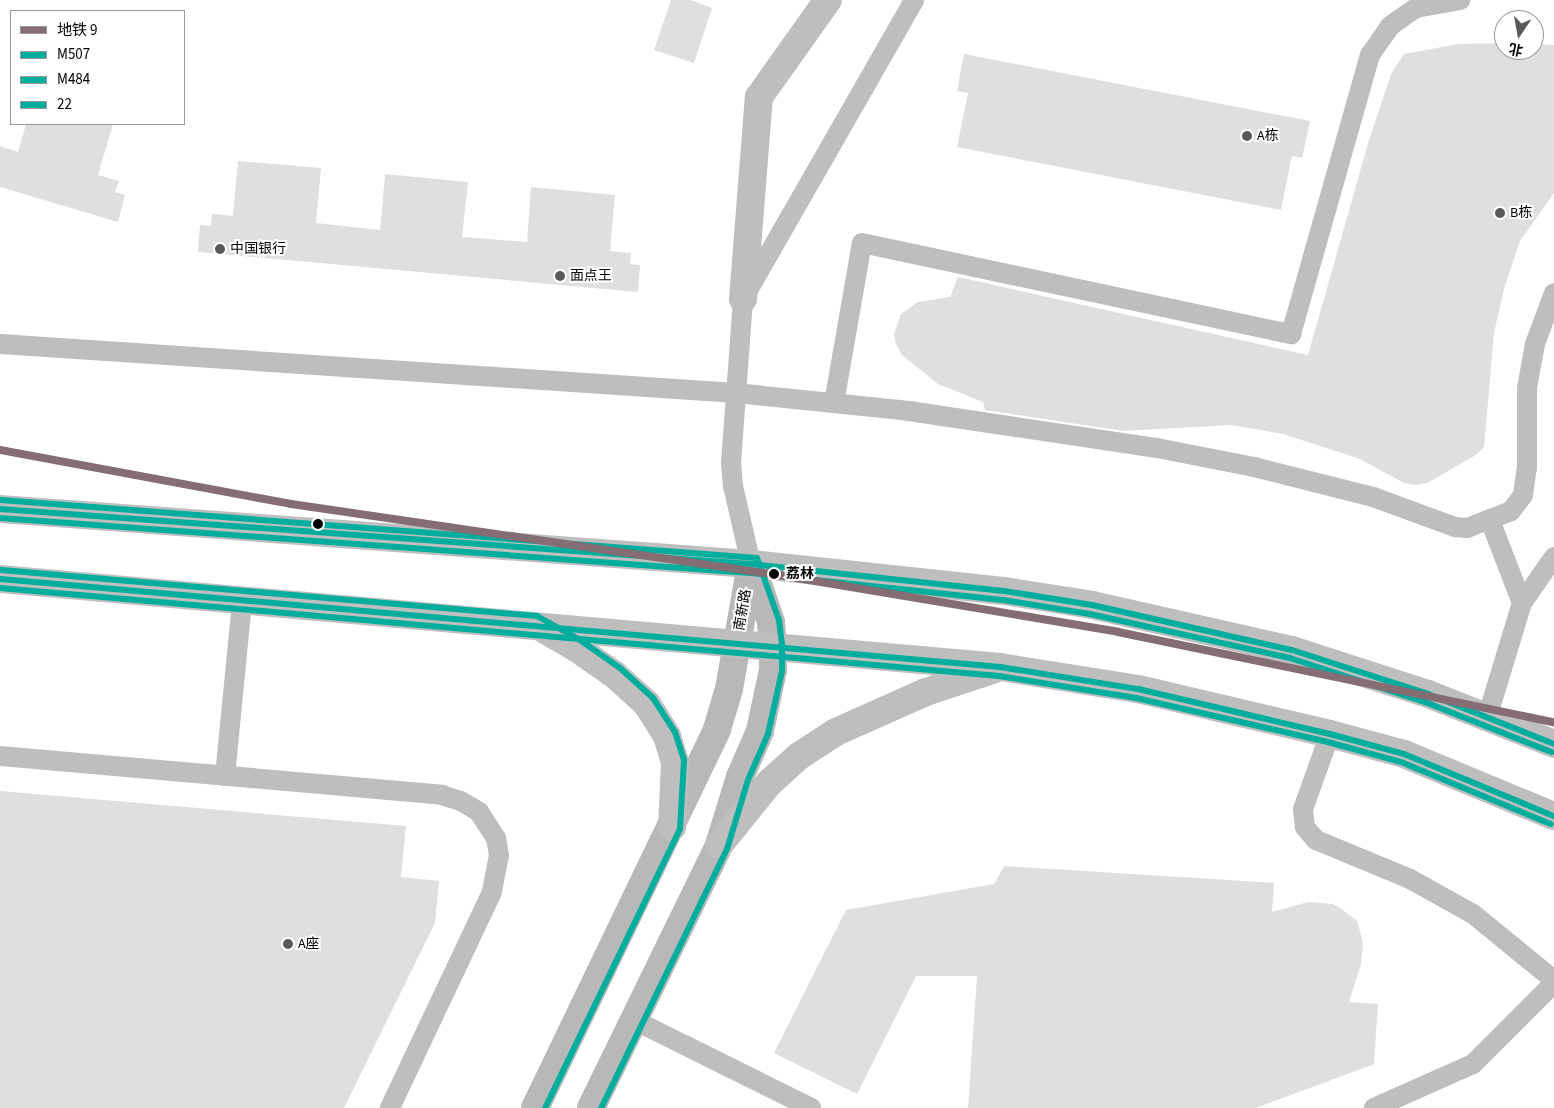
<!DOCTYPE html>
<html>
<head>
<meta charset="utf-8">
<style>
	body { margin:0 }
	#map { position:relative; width:1554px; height:1108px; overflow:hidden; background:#fff; font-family:"Source Sans 3","Noto Sans SC",sans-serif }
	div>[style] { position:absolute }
	.building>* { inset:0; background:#dfdfdf }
	.service>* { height:20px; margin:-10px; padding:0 10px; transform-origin:10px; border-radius:10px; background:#bebebe }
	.minor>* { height:28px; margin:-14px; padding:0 14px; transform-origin:14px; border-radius:14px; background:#bebebe }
	.secondary>* { height:28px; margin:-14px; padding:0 14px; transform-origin:14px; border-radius:14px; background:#b8b8b8 }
	.primary>* { height:28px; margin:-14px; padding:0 14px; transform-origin:14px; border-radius:14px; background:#bebebe }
	.bus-1>* { height:6px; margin:-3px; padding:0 3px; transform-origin:3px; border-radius:3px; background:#01ad9c }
	.bus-2>* { height:6px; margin:-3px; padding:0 3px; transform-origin:3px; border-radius:3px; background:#01ad9c }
	.bus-3>* { height:6px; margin:-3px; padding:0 3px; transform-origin:3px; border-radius:3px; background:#01ad9c }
	.metro-1>* { height:8px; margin:-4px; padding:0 4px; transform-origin:4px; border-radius:4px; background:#846e74 }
	.dots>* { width:14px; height:14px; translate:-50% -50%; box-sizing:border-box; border:2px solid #fff; border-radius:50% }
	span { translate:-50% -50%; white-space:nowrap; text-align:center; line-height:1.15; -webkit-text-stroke:4px #fff; paint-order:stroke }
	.poi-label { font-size:14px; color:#000 }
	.left { translate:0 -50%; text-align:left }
	.stop-label { font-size:14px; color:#000; font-weight:700 }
	.street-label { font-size:14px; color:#000 }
	.legend { position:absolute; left:10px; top:10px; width:175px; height:115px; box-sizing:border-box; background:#fff; border:1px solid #999; margin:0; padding:6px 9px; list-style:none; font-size:15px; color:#000 }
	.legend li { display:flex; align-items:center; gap:10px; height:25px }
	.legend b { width:25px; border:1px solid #999 }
	.north { position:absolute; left:1494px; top:10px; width:50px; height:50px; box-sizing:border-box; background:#fff; border:1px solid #999; border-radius:50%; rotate:192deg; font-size:14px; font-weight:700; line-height:20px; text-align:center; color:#000 }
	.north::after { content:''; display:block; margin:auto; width:18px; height:22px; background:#595959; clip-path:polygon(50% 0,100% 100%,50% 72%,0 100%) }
</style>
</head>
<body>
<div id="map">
	<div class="building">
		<i style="clip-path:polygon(671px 0,691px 0,712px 8px,694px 63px,654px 50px)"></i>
		<i style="clip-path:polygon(1504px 43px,1504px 50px,1534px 50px,1534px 44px,1554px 45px,1554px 193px,1520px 241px,1504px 289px,1494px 333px,1484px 447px,1476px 455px,1427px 483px,1416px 485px,1404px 483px,1360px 459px,1283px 434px,1231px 425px,1123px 431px,985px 410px,983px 402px,938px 384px,902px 355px,896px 344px,894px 334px,901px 314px,918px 302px,950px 297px,958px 277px,1308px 355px,1369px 140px,1391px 74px,1404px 54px,1458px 44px)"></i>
		<i style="clip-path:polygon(964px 54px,1310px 121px,1302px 158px,1292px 156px,1281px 210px,957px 147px,968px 93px,957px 91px)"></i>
		<i style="clip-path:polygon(26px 124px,113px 124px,98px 175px,119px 181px,115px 192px,125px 195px,118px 222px,0 187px,0 146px,18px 152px)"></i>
		<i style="clip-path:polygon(238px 161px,321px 168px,316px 223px,380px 230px,385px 174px,468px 182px,462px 237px,527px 242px,531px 187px,615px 195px,610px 251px,631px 253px,630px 264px,640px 265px,638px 292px,198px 252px,200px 225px,211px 226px,212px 214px,233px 216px)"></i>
		<i style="clip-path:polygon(0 791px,406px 826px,401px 877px,439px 881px,435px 923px,344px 1108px,0 1108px)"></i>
		<i style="clip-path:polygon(1004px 866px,1274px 883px,1272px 912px,1308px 902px,1333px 904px,1343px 910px,1357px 921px,1363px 942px,1361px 964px,1349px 1002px,1378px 1004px,1374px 1064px,1256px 1108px,968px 1108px,977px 976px,916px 976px,857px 1094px,774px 1053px,846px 910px,994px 884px)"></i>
	</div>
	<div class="service">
		<i style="left:0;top:344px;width:738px;rotate:3.81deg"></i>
		<i style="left:736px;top:393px;width:174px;rotate:5.9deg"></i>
		<i style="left:909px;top:411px;width:251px;rotate:8.5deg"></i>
		<i style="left:1157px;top:448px;width:99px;rotate:11.1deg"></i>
		<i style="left:1254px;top:467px;width:123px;rotate:14.1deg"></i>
		<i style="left:1373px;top:497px;width:87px;rotate:20.1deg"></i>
		<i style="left:1455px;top:527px;width:12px;rotate:5deg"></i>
		<i style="left:1467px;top:528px;width:47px;rotate:-21.1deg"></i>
		<i style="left:1511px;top:511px;width:20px;rotate:-53deg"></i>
		<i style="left:1523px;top:495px;width:27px;rotate:-82deg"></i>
		<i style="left:1527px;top:468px;width:80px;rotate:-90deg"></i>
		<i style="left:1527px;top:388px;width:45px;rotate:-79.7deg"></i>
		<i style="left:1535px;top:344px;width:54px;rotate:-69.6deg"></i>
		<i style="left:834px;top:403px;width:162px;rotate:-80.1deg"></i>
		<i style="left:862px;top:243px;width:439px;rotate:12deg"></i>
		<i style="left:1291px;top:334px;width:290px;rotate:-74.2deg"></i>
		<i style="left:1370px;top:55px;width:35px;rotate:-55deg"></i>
		<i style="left:1390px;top:26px;width:32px;rotate:-35deg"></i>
		<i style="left:1416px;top:8px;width:45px;rotate:-10.3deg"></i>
		<i style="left:1490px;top:520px;width:89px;rotate:68.9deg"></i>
		<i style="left:751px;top:564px;width:80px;rotate:-103deg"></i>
		<i style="left:733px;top:486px;width:23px;rotate:-95deg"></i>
		<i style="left:731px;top:463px;width:164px;rotate:-85.8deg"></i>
		<i style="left:743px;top:299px;width:344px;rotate:-60.2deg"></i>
		<i style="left:1487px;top:718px;width:120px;rotate:-73.1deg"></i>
		<i style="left:1522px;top:603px;width:56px;rotate:-55.2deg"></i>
		<i style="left:1330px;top:734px;width:80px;rotate:109.8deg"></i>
		<i style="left:1303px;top:809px;width:18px;rotate:84deg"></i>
		<i style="left:1305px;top:827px;width:17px;rotate:50deg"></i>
		<i style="left:1316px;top:840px;width:102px;rotate:22.5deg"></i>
		<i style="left:1410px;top:879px;width:72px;rotate:29.1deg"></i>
		<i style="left:1473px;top:914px;width:104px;rotate:39.2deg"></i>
		<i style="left:0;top:756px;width:444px;rotate:5deg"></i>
		<i style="left:442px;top:795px;width:20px;rotate:18deg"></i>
		<i style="left:461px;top:801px;width:21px;rotate:31deg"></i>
		<i style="left:479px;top:812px;width:31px;rotate:57deg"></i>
		<i style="left:496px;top:838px;width:17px;rotate:80deg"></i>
		<i style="left:499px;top:855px;width:38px;rotate:101deg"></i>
		<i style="left:492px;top:892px;width:239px;rotate:115.3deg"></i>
		<i style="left:225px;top:776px;width:175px;rotate:-84.4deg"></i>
		<i style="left:634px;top:1020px;width:198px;rotate:26.4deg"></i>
		<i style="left:1374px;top:1108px;width:108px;rotate:-24deg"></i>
		<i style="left:1473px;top:1064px;width:115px;rotate:-45deg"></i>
	</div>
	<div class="minor">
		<i style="left:743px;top:299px;width:203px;rotate:-85.5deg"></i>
		<i style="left:759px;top:97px;width:119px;rotate:-54.6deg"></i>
	</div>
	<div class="secondary">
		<i style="left:535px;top:1108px;width:420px;rotate:-64.3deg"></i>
		<i style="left:717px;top:729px;width:42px;rotate:-73.3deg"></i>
		<i style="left:729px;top:689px;width:127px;rotate:-80deg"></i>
		<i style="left:591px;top:1108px;width:292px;rotate:-64deg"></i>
		<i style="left:719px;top:845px;width:71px;rotate:-72.8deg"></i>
		<i style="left:740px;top:777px;width:50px;rotate:-66.5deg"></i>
		<i style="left:760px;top:731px;width:62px;rotate:-78deg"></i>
		<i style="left:773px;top:670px;width:24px;rotate:-90deg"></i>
		<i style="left:773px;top:646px;width:24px;rotate:-95deg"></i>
		<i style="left:771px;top:622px;width:59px;rotate:-108.7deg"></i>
	</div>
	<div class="primary">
		<i style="left:0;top:509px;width:753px;rotate:4.19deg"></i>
		<i style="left:751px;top:564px;width:254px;rotate:6.1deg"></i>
		<i style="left:1004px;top:591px;width:89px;rotate:9deg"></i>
		<i style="left:1092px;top:605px;width:205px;rotate:12.7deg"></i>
		<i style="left:1292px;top:650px;width:143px;rotate:17.9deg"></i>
		<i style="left:1428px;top:694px;width:136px;rotate:21.6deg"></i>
		<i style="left:0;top:579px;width:1004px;rotate:5.03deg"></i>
		<i style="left:1000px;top:667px;width:140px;rotate:9.1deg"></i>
		<i style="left:1138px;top:689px;width:197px;rotate:13.2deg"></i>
		<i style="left:1330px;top:734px;width:77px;rotate:15.1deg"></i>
		<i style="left:1404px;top:754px;width:162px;rotate:22.5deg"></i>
		<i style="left:545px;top:630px;width:34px;rotate:30deg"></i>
		<i style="left:575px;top:647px;width:49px;rotate:35deg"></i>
		<i style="left:615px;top:675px;width:43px;rotate:42.2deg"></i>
		<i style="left:647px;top:704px;width:38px;rotate:58deg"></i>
		<i style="left:667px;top:736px;width:27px;rotate:73deg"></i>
		<i style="left:675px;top:762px;width:65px;rotate:92.6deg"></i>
		<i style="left:719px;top:845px;width:80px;rotate:-51.1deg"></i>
		<i style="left:769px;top:783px;width:40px;rotate:-42deg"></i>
		<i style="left:799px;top:756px;width:44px;rotate:-33deg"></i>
		<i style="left:836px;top:732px;width:98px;rotate:-24deg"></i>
		<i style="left:926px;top:692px;width:70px;rotate:-18.4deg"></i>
	</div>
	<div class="bus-1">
		<i style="left:0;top:509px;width:753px;rotate:4.19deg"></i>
		<i style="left:751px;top:564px;width:254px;rotate:6.1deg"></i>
		<i style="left:1004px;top:591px;width:89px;rotate:9deg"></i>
		<i style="left:1092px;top:605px;width:205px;rotate:12.7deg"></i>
		<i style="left:1292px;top:650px;width:143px;rotate:17.9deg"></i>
		<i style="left:1428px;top:694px;width:136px;rotate:21.6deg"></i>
		<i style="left:0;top:579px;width:1004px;rotate:5.03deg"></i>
		<i style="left:1000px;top:667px;width:140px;rotate:9.1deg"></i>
		<i style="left:1138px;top:689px;width:197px;rotate:13.2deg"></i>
		<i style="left:1330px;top:734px;width:77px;rotate:15.1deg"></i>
		<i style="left:1404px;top:754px;width:162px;rotate:22.5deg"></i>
	</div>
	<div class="bus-2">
		<i style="left:0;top:518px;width:752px;rotate:4.19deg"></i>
		<i style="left:750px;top:573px;width:254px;rotate:6.1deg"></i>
		<i style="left:1003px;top:600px;width:88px;rotate:9.1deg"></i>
		<i style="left:1090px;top:614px;width:205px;rotate:12.4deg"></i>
		<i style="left:1290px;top:658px;width:142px;rotate:18.1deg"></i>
		<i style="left:1425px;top:702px;width:136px;rotate:21.6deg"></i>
		<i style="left:0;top:588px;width:1003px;rotate:5.03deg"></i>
		<i style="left:999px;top:676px;width:139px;rotate:9.1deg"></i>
		<i style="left:1136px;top:698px;width:197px;rotate:12.9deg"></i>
		<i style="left:1328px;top:742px;width:76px;rotate:15.3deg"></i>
		<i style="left:1401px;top:762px;width:162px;rotate:22.5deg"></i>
	</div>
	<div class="bus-3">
		<i style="left:1px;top:500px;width:758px;rotate:4.39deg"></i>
		<i style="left:757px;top:558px;width:66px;rotate:70.5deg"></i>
		<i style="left:779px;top:620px;width:25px;rotate:83deg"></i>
		<i style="left:782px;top:645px;width:26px;rotate:90deg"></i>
		<i style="left:782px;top:671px;width:65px;rotate:102.5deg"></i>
		<i style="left:768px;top:734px;width:50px;rotate:113.5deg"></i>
		<i style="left:748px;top:780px;width:72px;rotate:106.9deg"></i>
		<i style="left:727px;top:849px;width:288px;rotate:115.9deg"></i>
		<i style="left:1px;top:570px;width:538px;rotate:4.91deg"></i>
		<i style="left:537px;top:616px;width:49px;rotate:29.2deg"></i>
		<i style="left:580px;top:640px;width:49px;rotate:35deg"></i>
		<i style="left:620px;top:668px;width:45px;rotate:42.3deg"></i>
		<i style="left:653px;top:698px;width:40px;rotate:57.1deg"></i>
		<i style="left:675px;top:732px;width:29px;rotate:72deg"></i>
		<i style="left:684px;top:760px;width:69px;rotate:93.3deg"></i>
		<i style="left:680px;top:829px;width:310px;rotate:115.8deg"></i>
	</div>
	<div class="metro-1">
		<i style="left:0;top:450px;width:296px;rotate:10.5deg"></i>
		<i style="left:291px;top:504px;width:487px;rotate:8.3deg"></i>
		<i style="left:773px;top:574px;width:350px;rotate:9.5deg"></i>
		<i style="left:1118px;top:632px;width:445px;rotate:11.7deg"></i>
	</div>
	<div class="dots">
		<i style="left:1247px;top:136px;background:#595959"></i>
		<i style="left:1500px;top:213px;background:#595959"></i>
		<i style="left:220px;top:249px;background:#595959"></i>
		<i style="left:560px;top:276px;background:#595959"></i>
		<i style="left:318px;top:524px;background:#000"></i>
		<i style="left:774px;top:574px;background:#000"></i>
		<i style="left:288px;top:944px;background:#595959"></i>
	</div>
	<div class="poi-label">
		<span class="left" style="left:1257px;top:136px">A栋</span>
		<span class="left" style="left:1510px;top:213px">B栋</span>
		<span class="left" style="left:230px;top:249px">中国银行</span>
		<span class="left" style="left:570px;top:276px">面点王</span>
		<span class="left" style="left:298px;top:944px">A座</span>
	</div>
	<div class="stop-label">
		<span class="left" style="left:786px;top:574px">荔林</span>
	</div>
	<div class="street-label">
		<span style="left:743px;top:610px;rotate:-80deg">南新路</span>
	</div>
	<ul class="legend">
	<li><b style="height:6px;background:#846e74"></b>地铁 9</li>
	<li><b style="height:6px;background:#01ad9c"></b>M507</li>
	<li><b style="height:6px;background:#01ad9c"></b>M484</li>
	<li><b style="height:6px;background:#01ad9c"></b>22</li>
	</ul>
	<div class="north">北</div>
</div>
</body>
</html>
